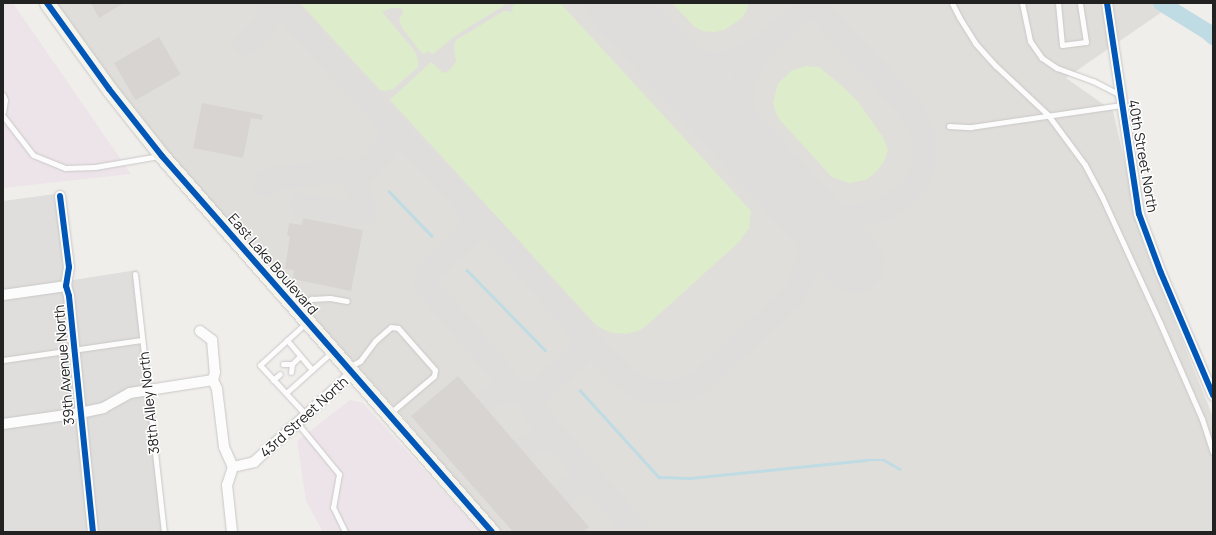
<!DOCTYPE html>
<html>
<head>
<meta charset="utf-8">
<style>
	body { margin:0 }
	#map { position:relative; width:1216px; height:535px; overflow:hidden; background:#f0eeeb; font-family:Manrope,sans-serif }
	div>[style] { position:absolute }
	.residential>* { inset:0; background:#dfdedc }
	.industrial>* { inset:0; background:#ede4e9 }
	.airport>* { inset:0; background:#e0deda }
	.grass>* { inset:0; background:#ddeccb }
	.stream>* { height:2.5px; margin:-1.25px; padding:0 1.25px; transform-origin:1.25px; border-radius:1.25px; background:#bfdbe3 }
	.river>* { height:16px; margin:-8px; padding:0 8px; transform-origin:8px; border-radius:8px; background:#bfdbe3 }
	.taxiway>* { height:24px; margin:-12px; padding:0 12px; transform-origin:12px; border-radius:12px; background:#dedddc }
	.runway>* { height:61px; margin:-30.5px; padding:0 30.5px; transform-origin:30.5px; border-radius:30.5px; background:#dedddc }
	.building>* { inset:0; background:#d7d4d2; transform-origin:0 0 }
	.roads { filter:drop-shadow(0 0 1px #c9c8c7) drop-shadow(0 0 1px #c9c8c7) }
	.lane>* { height:5px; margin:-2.5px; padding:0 2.5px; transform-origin:2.5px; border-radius:2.5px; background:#fdfcfc }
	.street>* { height:10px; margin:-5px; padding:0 5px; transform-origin:5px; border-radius:5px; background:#fdfcfc }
	.secondary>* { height:15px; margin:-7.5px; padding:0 7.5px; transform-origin:7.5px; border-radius:7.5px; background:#f4f4ed }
	.cycleway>* { height:6px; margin:-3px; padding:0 3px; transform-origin:3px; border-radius:3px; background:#0057b8 }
	span { translate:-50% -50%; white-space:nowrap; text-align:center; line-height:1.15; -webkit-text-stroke:3px #fff; paint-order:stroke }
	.street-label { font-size:14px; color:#222 }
	.frame { position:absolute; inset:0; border:4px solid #222; pointer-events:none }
</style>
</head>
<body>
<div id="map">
	<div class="residential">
		<i style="clip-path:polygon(62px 193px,73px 280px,137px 270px,167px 532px,3px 532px,3px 201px)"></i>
	</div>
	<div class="industrial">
		<i style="clip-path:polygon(3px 3px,13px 3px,131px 174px,3px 188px)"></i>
		<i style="clip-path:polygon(350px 400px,363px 403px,481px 532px,323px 532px,306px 501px,297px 441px)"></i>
	</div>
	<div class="airport">
		<i style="clip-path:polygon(52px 3px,1175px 3px,1066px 78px,1113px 111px,1144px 245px,1211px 412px,1213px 418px,1213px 532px,498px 532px,403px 417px,157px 143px)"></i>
	</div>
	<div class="grass">
		<i style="clip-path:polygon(300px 3px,508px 3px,455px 36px,433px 54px,428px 51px,424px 54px,420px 51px,402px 28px,399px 19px,403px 13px,402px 8px,391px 8px,382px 12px,414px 50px,418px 59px,418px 67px,393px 89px,386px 91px,380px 90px)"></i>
		<i style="clip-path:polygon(516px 3px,560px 3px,751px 211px,749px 228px,739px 242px,646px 326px,638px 331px,626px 334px,614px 333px,604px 330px,596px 325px,390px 100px,431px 62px,442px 72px,446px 73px,450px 70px,456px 61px,454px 47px,456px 40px,504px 11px,513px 12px,512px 7px)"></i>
		<i style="clip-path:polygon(672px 3px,749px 3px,746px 12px,741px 19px,724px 30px,714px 32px,702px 31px,695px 27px)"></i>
		<i style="clip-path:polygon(805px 66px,819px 67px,843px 87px,859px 103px,884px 139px,888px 151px,884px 161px,877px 171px,866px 180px,849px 183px,832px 177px,780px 120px,776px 113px,773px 103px,778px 84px,791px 71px)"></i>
	</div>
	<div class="stream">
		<i style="left:389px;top:191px;width:62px;rotate:46.3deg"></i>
		<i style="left:467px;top:270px;width:112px;rotate:45.7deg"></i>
		<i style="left:580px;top:390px;width:118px;rotate:47.8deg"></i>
		<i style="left:659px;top:477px;width:31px;rotate:2deg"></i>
		<i style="left:690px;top:478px;width:177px;rotate:-5.8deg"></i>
		<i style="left:866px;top:460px;width:18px"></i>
		<i style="left:884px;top:460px;width:18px;rotate:29deg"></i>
	</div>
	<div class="river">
		<i style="left:1161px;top:3px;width:55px;rotate:31.7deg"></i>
		<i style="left:1208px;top:32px;width:7px;rotate:45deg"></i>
	</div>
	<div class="taxiway">
		<i style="left:280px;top:3px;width:179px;rotate:47.5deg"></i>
		<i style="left:401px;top:135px;width:151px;rotate:46.1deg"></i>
		<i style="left:506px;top:244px;width:147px;rotate:49.1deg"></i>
		<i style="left:602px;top:355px;width:34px;rotate:45deg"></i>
		<i style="left:626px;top:379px;width:25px;rotate:29deg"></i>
		<i style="left:648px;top:391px;width:25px;rotate:2deg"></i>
		<i style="left:673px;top:392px;width:21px;rotate:-17deg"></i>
		<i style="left:693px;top:386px;width:12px;rotate:-35deg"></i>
		<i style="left:703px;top:379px;width:122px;rotate:-42.7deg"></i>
		<i style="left:793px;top:296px;width:16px;rotate:-60deg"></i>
		<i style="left:801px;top:282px;width:24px;rotate:-73deg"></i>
		<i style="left:808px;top:259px;width:27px;rotate:-86deg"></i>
		<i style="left:810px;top:232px;width:21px;rotate:-98deg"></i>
		<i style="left:647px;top:37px;width:40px;rotate:32.9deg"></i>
		<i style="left:681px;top:59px;width:14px;rotate:17deg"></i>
		<i style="left:694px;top:63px;width:28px;rotate:2deg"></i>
		<i style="left:722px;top:64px;width:17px;rotate:-13deg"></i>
		<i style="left:739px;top:60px;width:26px;rotate:-29deg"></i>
		<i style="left:762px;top:47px;width:66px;rotate:-41.9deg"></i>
		<i style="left:245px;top:44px;width:25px;rotate:-42deg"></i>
		<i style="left:264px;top:27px;width:17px;rotate:-65deg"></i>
		<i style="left:271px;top:12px;width:9px;rotate:-90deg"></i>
		<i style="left:739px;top:137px;width:56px;rotate:-84.9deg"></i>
		<i style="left:744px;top:81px;width:12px;rotate:-70deg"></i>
		<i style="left:748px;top:70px;width:26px;rotate:-58deg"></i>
		<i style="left:266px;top:186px;width:5px;rotate:-79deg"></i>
		<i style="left:267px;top:181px;width:6px;rotate:-18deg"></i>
		<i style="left:273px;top:179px;width:69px;rotate:-7.5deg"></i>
		<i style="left:341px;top:170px;width:10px;rotate:11deg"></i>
		<i style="left:351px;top:172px;width:13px;rotate:-9deg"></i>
		<i style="left:463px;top:201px;width:22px;rotate:63deg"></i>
		<i style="left:473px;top:221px;width:14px;rotate:107deg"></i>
		<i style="left:469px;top:234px;width:55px;rotate:136.5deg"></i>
		<i style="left:429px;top:272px;width:9px;rotate:108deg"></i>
		<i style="left:426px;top:281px;width:6px;rotate:72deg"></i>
		<i style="left:428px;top:287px;width:133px;rotate:49.6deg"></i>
		<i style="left:514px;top:388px;width:12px;rotate:35deg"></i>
		<i style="left:524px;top:395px;width:14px;rotate:-12deg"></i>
		<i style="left:302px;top:205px;width:59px;rotate:8.8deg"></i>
		<i style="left:360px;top:214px;width:5px;rotate:-11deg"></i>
		<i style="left:365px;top:213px;width:7px;rotate:-90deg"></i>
		<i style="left:365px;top:206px;width:21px;rotate:-113deg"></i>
		<i style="left:357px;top:187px;width:9px;rotate:-84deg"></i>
		<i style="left:358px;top:178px;width:42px;rotate:-46.9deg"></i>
		<i style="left:387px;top:147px;width:14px;rotate:-69deg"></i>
		<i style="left:392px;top:134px;width:12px;rotate:-104deg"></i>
		<i style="left:804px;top:209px;width:37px;rotate:13deg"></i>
		<i style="left:840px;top:217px;width:23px;rotate:-5deg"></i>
		<i style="left:863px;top:215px;width:22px;rotate:-16deg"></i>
		<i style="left:884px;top:209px;width:20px;rotate:-30deg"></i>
		<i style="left:901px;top:199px;width:18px;rotate:-45deg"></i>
		<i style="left:914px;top:186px;width:18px;rotate:-63deg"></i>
		<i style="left:922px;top:170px;width:16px;rotate:-79deg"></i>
		<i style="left:925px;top:154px;width:20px;rotate:-96deg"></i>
		<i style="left:923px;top:134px;width:20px;rotate:-114deg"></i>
		<i style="left:915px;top:116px;width:27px;rotate:-129deg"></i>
		<i style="left:898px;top:95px;width:126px;rotate:-133.1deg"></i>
		<i style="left:580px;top:329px;width:13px;rotate:77deg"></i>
		<i style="left:583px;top:342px;width:8px;rotate:104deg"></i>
		<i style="left:581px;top:350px;width:5px;rotate:112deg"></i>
		<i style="left:579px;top:355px;width:55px;rotate:137.9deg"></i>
		<i style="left:538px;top:392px;width:13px;rotate:108deg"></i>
		<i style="left:534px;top:404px;width:6px;rotate:90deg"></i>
		<i style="left:534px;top:410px;width:4px;rotate:63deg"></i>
		<i style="left:536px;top:414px;width:155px;rotate:49.4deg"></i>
		<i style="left:483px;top:404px;width:17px;rotate:-40deg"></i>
		<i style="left:496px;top:393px;width:19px;rotate:-12deg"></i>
		<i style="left:522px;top:450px;width:23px;rotate:-34deg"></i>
		<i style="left:541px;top:437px;width:10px"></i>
		<i style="left:551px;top:437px;width:9px;rotate:27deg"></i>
		<i style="left:562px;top:495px;width:17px;rotate:-40deg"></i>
		<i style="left:575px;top:484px;width:7px;rotate:-16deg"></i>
		<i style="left:582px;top:482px;width:5px;rotate:-11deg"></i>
		<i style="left:587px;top:481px;width:10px;rotate:24deg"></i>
	</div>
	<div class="runway">
		<i style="left:616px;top:3px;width:352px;rotate:47.5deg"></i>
	</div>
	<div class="building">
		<i style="clip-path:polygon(91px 3px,124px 3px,99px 18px)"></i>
		<i style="left:159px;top:37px;width:43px;height:52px;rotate:60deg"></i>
		<i style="clip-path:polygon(202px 103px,263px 115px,262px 120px,251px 118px,243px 158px,193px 148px)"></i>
		<i style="clip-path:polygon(303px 218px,363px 230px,351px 291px,293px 279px,294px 270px,285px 269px,290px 236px,287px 236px,289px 223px,302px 225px)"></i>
		<i style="clip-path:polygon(458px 376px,589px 527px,583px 532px,513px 532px,411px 416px)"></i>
	</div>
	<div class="roads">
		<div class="lane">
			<i style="left:952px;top:3px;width:16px;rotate:63deg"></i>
			<i style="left:959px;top:17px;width:31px;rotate:58deg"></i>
			<i style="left:975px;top:43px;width:31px;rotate:48deg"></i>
			<i style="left:996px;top:66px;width:71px;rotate:43.3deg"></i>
			<i style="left:1048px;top:115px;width:62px;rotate:53.5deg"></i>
			<i style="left:1085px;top:165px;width:36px;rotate:62deg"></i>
			<i style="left:1102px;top:197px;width:139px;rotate:65.3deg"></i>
			<i style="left:1160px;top:323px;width:105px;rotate:66.4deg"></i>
			<i style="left:1202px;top:419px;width:35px;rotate:72deg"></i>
			<i style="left:1022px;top:3px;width:39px;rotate:78deg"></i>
			<i style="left:1030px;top:41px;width:21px;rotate:55deg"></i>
			<i style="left:1042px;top:58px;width:18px;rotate:34deg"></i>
			<i style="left:1057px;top:68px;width:38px;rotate:20deg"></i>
			<i style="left:1093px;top:81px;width:30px;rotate:27deg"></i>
			<i style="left:1058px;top:3px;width:42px;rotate:84.6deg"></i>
			<i style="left:1062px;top:45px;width:24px;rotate:-7deg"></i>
			<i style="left:1086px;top:42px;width:39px;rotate:-99deg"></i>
			<i style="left:3px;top:95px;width:5px;rotate:68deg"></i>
			<i style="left:5px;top:100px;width:12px;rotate:99deg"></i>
			<i style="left:3px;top:116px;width:49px;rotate:52.4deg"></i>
			<i style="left:33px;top:155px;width:35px;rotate:22deg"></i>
			<i style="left:65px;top:168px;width:30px;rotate:-2deg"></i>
			<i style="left:95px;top:167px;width:65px;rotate:-9.8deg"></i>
			<i style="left:949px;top:126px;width:22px;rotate:3deg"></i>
			<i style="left:971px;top:127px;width:153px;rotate:-8.3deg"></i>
			<i style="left:135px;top:274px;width:260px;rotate:83.6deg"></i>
			<i style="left:297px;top:308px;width:17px;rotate:-33deg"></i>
			<i style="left:311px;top:299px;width:19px;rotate:-3deg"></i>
			<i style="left:330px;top:298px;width:17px;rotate:10deg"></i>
			<i style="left:287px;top:340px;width:39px;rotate:50deg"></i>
			<i style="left:3px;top:360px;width:140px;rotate:-8.2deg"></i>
			<i style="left:283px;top:364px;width:9px"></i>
			<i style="left:349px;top:367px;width:13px;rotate:-29deg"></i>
			<i style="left:360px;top:361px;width:25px;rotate:-53deg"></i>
			<i style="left:375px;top:341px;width:21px;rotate:-41deg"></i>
			<i style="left:391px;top:327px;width:7px;rotate:8deg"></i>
			<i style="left:398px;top:328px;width:56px;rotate:48.6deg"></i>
			<i style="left:435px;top:370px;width:6px;rotate:99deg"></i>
			<i style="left:434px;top:376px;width:57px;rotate:139.9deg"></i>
			<i style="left:291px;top:372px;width:8px;rotate:-83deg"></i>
			<i style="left:292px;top:364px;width:11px;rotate:-45deg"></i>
			<i style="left:273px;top:380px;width:9px;rotate:-41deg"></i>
			<i style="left:286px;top:393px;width:63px;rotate:-41.8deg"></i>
			<i style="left:306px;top:415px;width:68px;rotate:-132.6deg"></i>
			<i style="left:260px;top:365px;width:64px;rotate:-42.5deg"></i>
			<i style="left:298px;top:424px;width:65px;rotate:50.6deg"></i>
			<i style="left:339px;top:474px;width:34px;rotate:100deg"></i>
			<i style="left:333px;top:507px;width:28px;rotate:64deg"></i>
		</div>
		<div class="street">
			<i style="left:1107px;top:3px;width:213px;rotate:81.4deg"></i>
			<i style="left:1139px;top:214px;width:63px;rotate:69.6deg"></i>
			<i style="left:1161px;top:273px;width:133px;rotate:66.9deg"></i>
			<i style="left:60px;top:196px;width:72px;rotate:82.8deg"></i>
			<i style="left:69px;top:267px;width:19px;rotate:99deg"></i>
			<i style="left:66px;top:286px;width:10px;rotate:73deg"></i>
			<i style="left:69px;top:296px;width:237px;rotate:84.2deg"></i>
			<i style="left:3px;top:295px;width:64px;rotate:-8.1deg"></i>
			<i style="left:200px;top:331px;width:15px;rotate:37deg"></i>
			<i style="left:212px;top:340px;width:32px;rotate:85deg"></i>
			<i style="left:215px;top:372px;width:8px;rotate:104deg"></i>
			<i style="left:213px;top:380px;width:10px;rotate:66deg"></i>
			<i style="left:217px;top:389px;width:58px;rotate:83.1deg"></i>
			<i style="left:224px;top:447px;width:22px;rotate:66deg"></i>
			<i style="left:233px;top:467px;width:19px;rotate:108deg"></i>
			<i style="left:227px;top:485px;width:47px;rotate:83.9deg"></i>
			<i style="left:3px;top:424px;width:78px;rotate:-8.1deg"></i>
			<i style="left:80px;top:413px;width:24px;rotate:-12deg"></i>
			<i style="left:103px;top:408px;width:31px;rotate:-29deg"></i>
			<i style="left:130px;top:393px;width:84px;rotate:-8.9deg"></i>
			<i style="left:233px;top:467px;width:22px;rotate:-13deg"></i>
			<i style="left:254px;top:462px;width:132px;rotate:-42.2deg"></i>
		</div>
		<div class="secondary">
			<i style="left:47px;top:3px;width:106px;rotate:54.2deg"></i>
			<i style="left:109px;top:89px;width:85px;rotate:51.7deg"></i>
			<i style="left:162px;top:156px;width:500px;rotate:48.73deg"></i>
		</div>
	</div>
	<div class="cycleway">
		<i style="left:47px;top:3px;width:106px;rotate:54.2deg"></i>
		<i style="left:109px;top:89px;width:85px;rotate:51.7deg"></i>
		<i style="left:162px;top:156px;width:500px;rotate:48.73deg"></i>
		<i style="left:1107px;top:3px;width:213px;rotate:81.4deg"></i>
		<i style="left:1139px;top:214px;width:63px;rotate:69.6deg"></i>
		<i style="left:1161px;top:273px;width:133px;rotate:66.9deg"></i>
		<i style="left:60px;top:196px;width:72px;rotate:82.8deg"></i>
		<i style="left:69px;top:267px;width:19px;rotate:99deg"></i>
		<i style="left:66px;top:286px;width:10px;rotate:73deg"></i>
		<i style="left:69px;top:296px;width:237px;rotate:84.2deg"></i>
	</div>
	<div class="street-label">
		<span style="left:1143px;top:156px;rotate:80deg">40th Street North</span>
		<span style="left:273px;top:264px;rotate:49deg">East Lake Boulevard</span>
		<span style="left:64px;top:365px;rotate:-95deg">39th Avenue North</span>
		<span style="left:149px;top:403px;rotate:-96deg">38th Alley North</span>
		<span style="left:304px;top:417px;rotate:-42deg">43rd Street North</span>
	</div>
	<div class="frame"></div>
</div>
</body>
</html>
